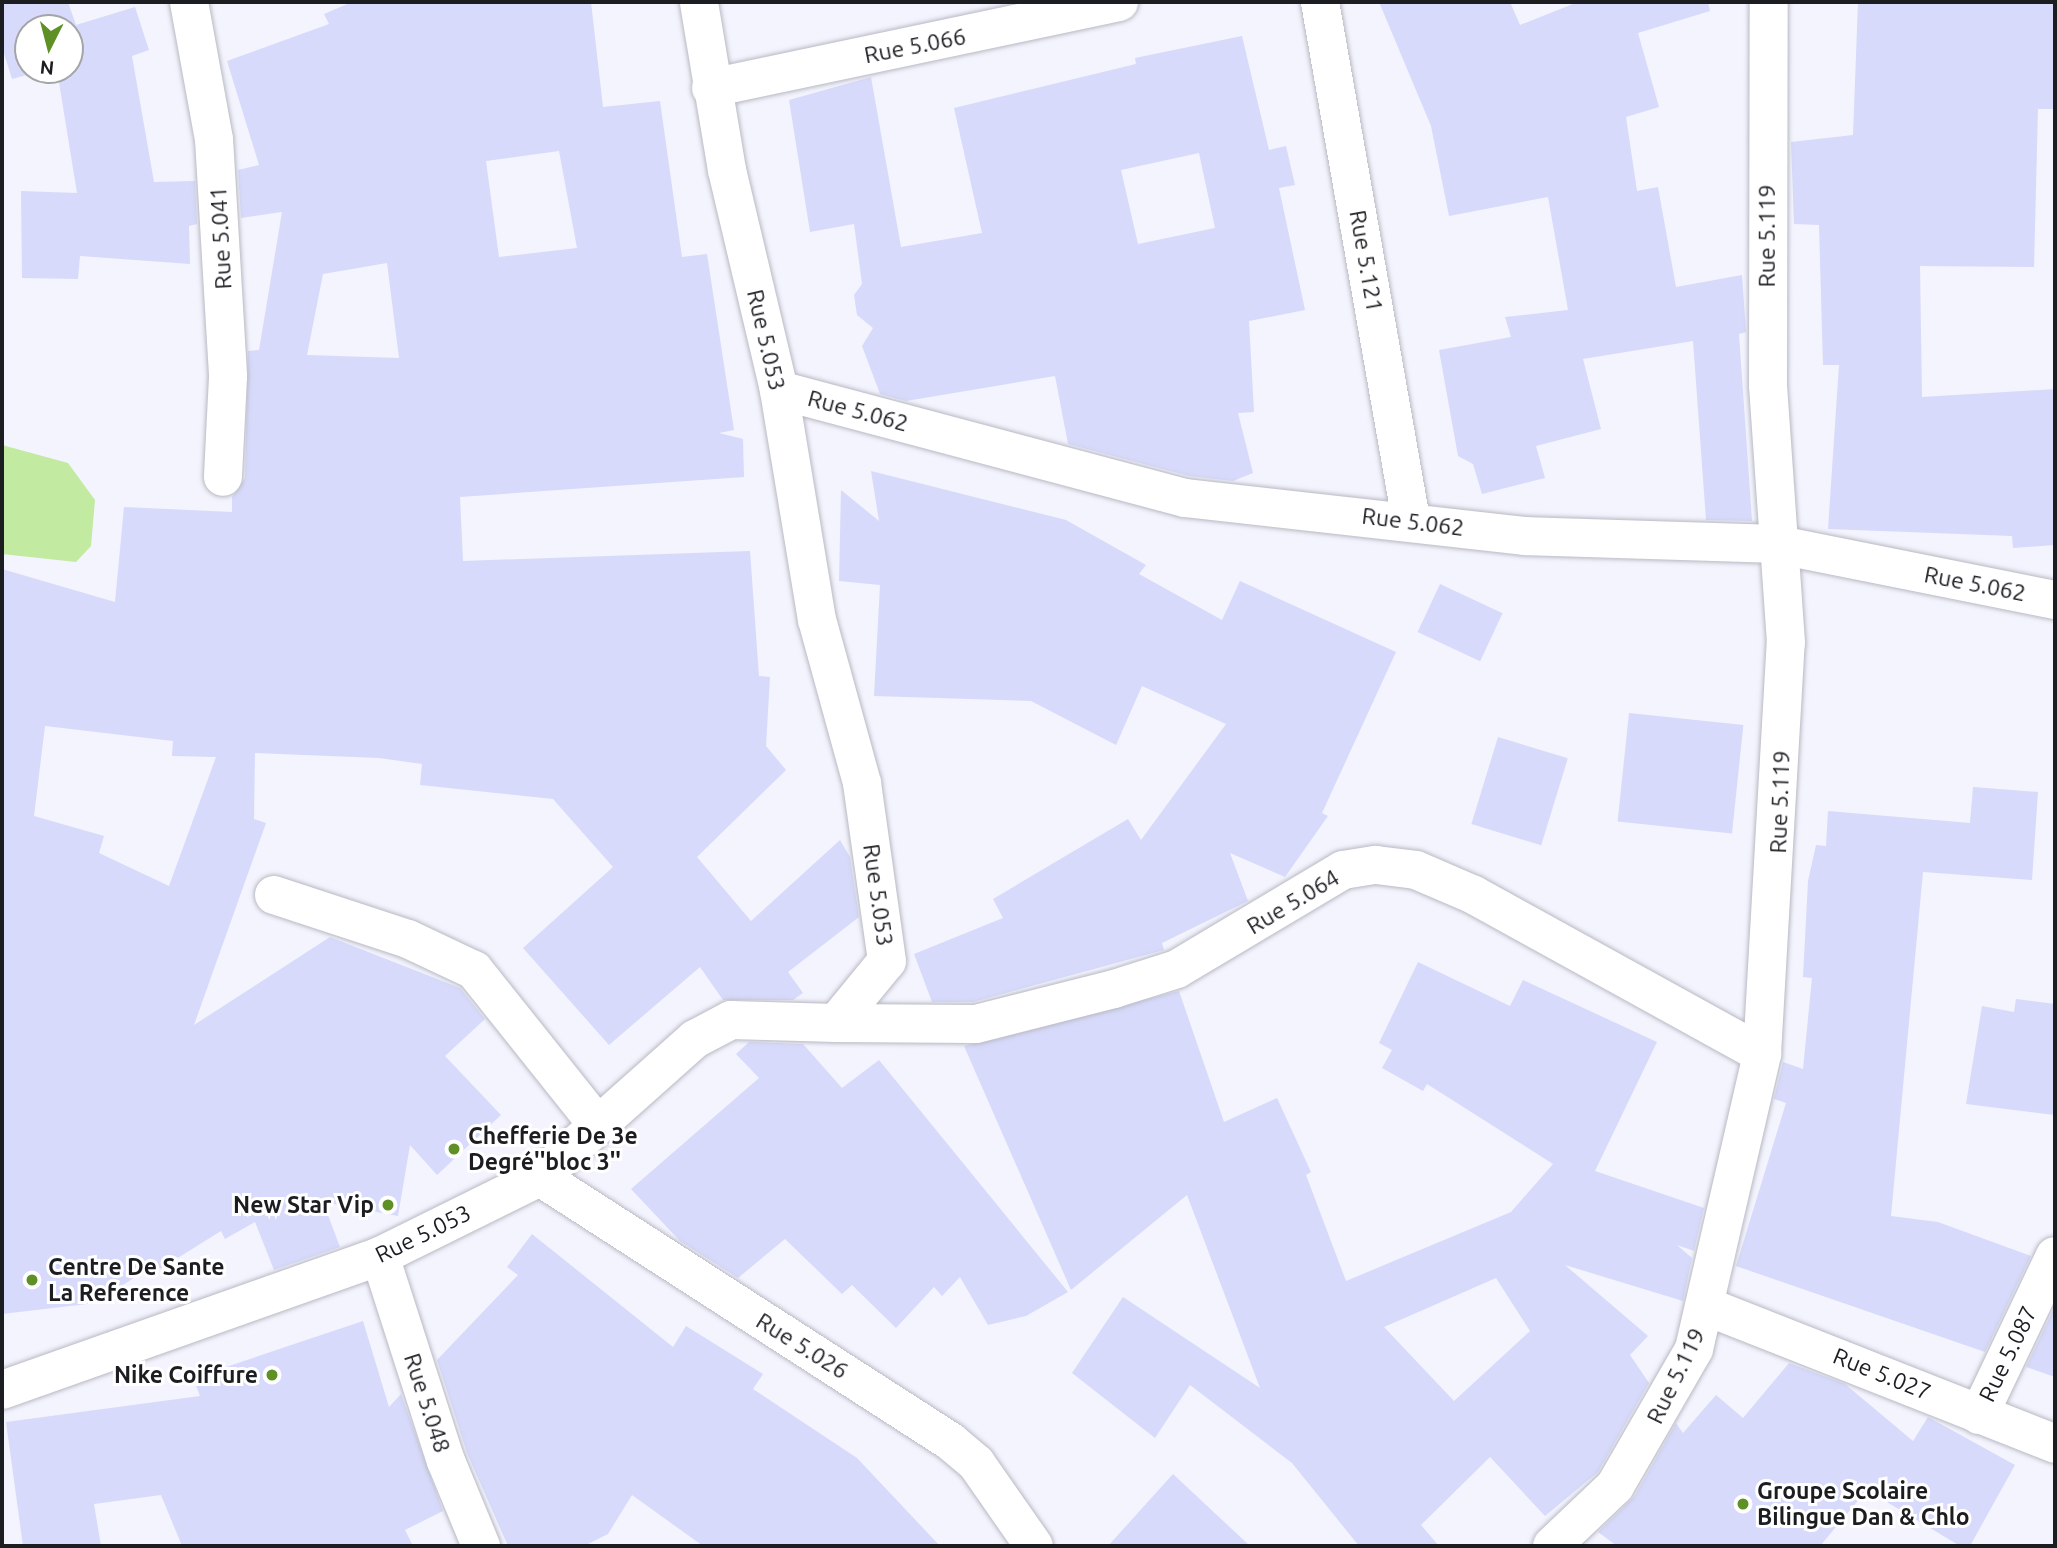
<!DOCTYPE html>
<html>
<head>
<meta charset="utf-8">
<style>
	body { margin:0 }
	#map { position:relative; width:2057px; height:1548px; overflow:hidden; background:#f3f4fd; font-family:Ubuntu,sans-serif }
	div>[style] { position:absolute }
	.green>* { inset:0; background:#c2eaa1 }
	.building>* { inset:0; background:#d7dafa; transform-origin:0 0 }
	.roads { filter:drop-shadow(0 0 2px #b8b9c4) drop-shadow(0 0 2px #b8b9c4) }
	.minor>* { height:38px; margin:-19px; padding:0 19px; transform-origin:19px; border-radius:19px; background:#fff }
	.dots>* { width:19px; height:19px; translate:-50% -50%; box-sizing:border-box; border:4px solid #fff; border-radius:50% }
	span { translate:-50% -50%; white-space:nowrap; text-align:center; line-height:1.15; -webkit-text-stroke:6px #fff; paint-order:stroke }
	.street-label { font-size:23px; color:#1c1d21 }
	.poi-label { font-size:23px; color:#1c1d21; font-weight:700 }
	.left { translate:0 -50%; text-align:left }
	.right { translate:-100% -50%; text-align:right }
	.frame { position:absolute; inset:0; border:4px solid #1c1d21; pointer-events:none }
	.north { position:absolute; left:14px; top:14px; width:70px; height:70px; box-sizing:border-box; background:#fff; border:2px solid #a4a5a6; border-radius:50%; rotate:186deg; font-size:19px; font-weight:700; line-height:28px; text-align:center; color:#1c1d21 }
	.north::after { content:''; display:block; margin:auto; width:24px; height:32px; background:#5f9026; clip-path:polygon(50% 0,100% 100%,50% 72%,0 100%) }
</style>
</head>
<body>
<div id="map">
	<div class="green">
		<i style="clip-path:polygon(2px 445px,68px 463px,95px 500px,91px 546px,76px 562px,2px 554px)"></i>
	</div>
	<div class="building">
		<i style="clip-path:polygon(2px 2px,68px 2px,76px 25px,135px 7px,149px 50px,132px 56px,154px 182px,195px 181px,197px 224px,189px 226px,190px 264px,80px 256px,78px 279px,22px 278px,21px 191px,77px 193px,57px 70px,70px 70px,70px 28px,28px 28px,28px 70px,45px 70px,12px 79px,2px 47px)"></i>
		<i style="clip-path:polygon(evenodd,352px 2px,591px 2px,603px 107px,660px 101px,682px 257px,707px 254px,734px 430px,719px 433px,743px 439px,744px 477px,460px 497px,463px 561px,750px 551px,759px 676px,770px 677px,766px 746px,786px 770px,697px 857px,751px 921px,840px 840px,850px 857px,859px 917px,788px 972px,803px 993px,793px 1000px,723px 1000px,700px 967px,609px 1045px,523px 948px,613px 867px,553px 799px,420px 785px,422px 764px,379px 758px,255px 753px,254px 819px,266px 823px,194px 1025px,330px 937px,460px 988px,485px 1019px,445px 1056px,501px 1115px,437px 1175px,410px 1145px,398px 1216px,323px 1202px,340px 1247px,274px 1270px,255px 1222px,225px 1239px,221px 1231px,160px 1269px,157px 1263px,95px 1303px,2px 1314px,2px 569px,115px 602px,124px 507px,232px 512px,232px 497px,245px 478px,248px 351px,259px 350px,282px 212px,241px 218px,238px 170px,259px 165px,227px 61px,329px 24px,324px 14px,352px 2px,559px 151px,577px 248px,499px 257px,486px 161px,559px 151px,352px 2px,387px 263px,399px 358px,307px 355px,323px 274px,387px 263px,352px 2px,45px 726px,173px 741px,172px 756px,216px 757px,169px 886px,99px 853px,104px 836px,34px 816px,45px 726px)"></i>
		<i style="clip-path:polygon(1379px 2px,1510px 2px,1520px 25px,1578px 2px,1708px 2px,1710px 11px,1638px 33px,1659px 107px,1626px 117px,1637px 191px,1658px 187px,1676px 287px,1742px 275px,1746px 332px,1739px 334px,1752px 521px,1706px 520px,1693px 341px,1583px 359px,1601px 429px,1536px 446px,1545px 478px,1482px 494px,1473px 464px,1458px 456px,1439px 350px,1511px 337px,1505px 317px,1568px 310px,1548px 197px,1449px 216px,1431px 126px)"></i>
		<i style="clip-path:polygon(1858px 2px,2055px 2px,2055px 109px,2038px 109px,2034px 267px,1920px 266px,1922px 397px,2055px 389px,2055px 545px,2013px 548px,2012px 536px,1828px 529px,1839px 365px,1823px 365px,1819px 225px,1794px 224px,1791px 142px,1853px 135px)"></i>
		<i style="clip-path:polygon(evenodd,1242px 36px,1269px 150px,1286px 146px,1295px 185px,1279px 188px,1305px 310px,1249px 321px,1254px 412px,1238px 413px,1253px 473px,1233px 481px,1189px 476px,1068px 444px,1055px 376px,906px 401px,880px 394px,862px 346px,873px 328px,857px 315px,854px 295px,862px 284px,854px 224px,810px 232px,789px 100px,871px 77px,901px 247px,982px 233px,954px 108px,1136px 64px,1135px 58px,1242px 36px,1199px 153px,1215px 228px,1138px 244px,1121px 170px,1199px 153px)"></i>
		<i style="clip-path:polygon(871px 471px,1066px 520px,1146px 565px,1139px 574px,1222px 620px,1240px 581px,1396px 652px,1322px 813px,1328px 816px,1285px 877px,1230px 853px,1248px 901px,1162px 943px,1164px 950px,973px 1002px,932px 1002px,914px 954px,1003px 918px,993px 899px,1128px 819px,1141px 840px,1226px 724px,1142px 686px,1116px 745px,1031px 701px,874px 696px,880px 585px,839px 581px,841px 490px,879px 521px)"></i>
		<i style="left:1440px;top:584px;width:69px;height:53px;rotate:25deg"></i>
		<i style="left:1629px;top:713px;width:115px;height:109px;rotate:6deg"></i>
		<i style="left:1498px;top:737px;width:73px;height:91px;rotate:17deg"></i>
		<i style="clip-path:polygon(1973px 787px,2038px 792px,2032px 880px,1923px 872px,1891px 1216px,1938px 1222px,2031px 1256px,1985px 1352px,1736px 1266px,1786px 1103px,1774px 1099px,1783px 1062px,1803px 1069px,1812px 978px,1803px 977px,1808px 881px,1816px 845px,1826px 846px,1828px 811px,1970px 823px)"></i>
		<i style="clip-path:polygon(evenodd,1418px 962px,1510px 1006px,1523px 980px,1657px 1042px,1595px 1171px,1704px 1208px,1694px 1251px,1677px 1245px,1692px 1258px,1683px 1301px,1565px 1265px,1648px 1336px,1630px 1355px,1649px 1383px,1598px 1472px,1545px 1516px,1490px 1457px,1421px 1525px,1439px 1546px,1359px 1546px,1292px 1463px,1190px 1385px,1155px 1438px,1072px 1373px,1123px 1297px,1260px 1388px,1187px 1195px,1071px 1290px,964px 1046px,1179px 991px,1224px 1122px,1277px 1098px,1311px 1172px,1306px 1175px,1346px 1281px,1511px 1212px,1553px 1164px,1427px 1084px,1423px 1091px,1382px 1068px,1392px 1050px,1379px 1043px,1418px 962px,1496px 1278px,1530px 1331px,1454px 1401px,1384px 1327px,1496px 1278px)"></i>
		<i style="clip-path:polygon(2016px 999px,2055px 1004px,2055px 1115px,1966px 1104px,1982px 1006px,2014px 1012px)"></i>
		<i style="clip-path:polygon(749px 1042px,803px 1044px,842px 1088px,879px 1060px,1068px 1292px,1026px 1316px,988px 1325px,960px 1277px,942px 1296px,934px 1287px,896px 1328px,852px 1285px,842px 1294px,785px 1239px,738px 1278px,680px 1241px,631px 1189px,759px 1078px,736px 1054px)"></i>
		<i style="clip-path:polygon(532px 1234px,673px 1347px,686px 1326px,763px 1374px,753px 1389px,857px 1458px,940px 1546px,703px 1546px,632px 1495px,608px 1534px,584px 1546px,508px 1546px,467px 1453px,437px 1360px,518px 1275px,507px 1267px)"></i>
		<i style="clip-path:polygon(2055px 1306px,2055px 1377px,2026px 1367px)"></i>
		<i style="clip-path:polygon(363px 1321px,389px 1407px,401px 1394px,443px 1511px,405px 1530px,413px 1546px,182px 1546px,161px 1495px,94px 1504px,101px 1546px,23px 1546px,6px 1422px,200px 1396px,193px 1378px)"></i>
		<i style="clip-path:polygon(1789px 1363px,1845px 1384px,1913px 1441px,1928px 1417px,2015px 1465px,1970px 1546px,1960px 1546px,1867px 1490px,1820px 1546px,1617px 1546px,1598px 1532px,1634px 1497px,1676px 1423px,1683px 1433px,1716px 1395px,1743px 1418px)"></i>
		<i style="clip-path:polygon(1173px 1474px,1250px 1546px,1108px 1546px)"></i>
	</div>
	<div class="roads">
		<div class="minor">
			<i style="left:189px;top:2px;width:139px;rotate:79.7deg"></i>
			<i style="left:214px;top:139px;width:238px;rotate:86.6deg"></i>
			<i style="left:228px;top:377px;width:100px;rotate:92.9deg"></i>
			<i style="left:1320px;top:2px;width:526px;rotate:80.04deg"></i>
			<i style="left:711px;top:88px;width:417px;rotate:-11.9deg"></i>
			<i style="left:779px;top:390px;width:420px;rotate:14.9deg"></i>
			<i style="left:1185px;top:498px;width:342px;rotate:6.4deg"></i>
			<i style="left:1525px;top:536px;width:250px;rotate:1.8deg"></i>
			<i style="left:1775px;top:544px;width:286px;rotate:11.3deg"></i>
			<i style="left:274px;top:895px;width:141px;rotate:18.2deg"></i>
			<i style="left:408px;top:939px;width:73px;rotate:25.2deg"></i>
			<i style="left:474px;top:970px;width:196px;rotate:51.4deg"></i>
			<i style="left:836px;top:1023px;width:140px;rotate:0.4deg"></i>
			<i style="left:976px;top:1024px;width:142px;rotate:-14.2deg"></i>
			<i style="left:1114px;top:989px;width:66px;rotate:-17.6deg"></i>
			<i style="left:1177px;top:969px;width:193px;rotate:-30.8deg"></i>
			<i style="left:1343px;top:870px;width:33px;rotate:-9deg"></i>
			<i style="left:1376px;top:865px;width:40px;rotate:7.1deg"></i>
			<i style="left:1416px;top:870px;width:63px;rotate:23.3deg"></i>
			<i style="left:1474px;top:895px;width:329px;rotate:28.9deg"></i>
			<i style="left:540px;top:1177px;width:489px;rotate:32.8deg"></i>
			<i style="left:951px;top:1442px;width:33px;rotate:40deg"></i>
			<i style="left:976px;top:1463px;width:101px;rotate:55.1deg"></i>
			<i style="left:380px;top:1256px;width:215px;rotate:72.2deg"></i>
			<i style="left:446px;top:1461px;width:92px;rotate:67.6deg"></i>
			<i style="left:1708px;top:1307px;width:373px;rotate:21.5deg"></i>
			<i style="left:2px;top:1390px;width:401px;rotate:-19.5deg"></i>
			<i style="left:380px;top:1256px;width:178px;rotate:-26.3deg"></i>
			<i style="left:540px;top:1177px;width:208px;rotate:-41.7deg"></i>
			<i style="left:695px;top:1039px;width:41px;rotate:-27.8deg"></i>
			<i style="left:731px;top:1020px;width:105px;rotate:1.6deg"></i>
			<i style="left:836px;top:1023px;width:80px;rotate:-50.6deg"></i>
			<i style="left:887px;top:961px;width:180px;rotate:-98deg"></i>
			<i style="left:862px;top:783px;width:169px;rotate:-105.4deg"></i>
			<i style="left:817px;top:620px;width:233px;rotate:-99.4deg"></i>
			<i style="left:779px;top:390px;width:226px;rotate:-103.3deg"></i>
			<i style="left:727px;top:170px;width:170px;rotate:-99.5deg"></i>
			<i style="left:1979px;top:1415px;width:176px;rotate:-64.5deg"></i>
			<i style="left:1552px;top:1546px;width:87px;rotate:-43.6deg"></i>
			<i style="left:1615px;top:1486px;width:158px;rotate:-60deg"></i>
			<i style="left:1694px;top:1349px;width:303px;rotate:-77deg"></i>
			<i style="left:1762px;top:1054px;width:412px;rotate:-86.7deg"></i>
			<i style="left:1786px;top:643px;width:259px;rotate:-94deg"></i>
			<i style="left:1768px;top:385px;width:383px;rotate:-89.9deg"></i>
		</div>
	</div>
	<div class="dots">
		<i style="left:454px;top:1149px;background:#5f9026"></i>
		<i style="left:388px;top:1205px;background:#5f9026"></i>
		<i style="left:32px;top:1280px;background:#5f9026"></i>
		<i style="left:272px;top:1375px;background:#5f9026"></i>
		<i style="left:1743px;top:1504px;background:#5f9026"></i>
	</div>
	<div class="street-label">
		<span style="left:915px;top:46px;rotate:-11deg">Rue 5.066</span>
		<span style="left:1767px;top:236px;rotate:-90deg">Rue 5.119</span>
		<span style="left:221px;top:238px;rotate:-93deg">Rue 5.041</span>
		<span style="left:1366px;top:261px;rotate:80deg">Rue 5.121</span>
		<span style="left:766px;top:340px;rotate:77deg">Rue 5.053</span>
		<span style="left:858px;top:411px;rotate:15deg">Rue 5.062</span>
		<span style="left:1413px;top:522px;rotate:7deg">Rue 5.062</span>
		<span style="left:1975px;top:584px;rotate:11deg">Rue 5.062</span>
		<span style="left:1780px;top:802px;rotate:-88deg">Rue 5.119</span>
		<span style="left:878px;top:895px;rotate:82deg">Rue 5.053</span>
		<span style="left:1293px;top:902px;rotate:-31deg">Rue 5.064</span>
		<span style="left:423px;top:1234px;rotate:-26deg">Rue 5.053</span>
		<span style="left:802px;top:1346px;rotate:32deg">Rue 5.026</span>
		<span style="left:2008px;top:1354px;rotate:-64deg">Rue 5.087</span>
		<span style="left:1882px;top:1374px;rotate:22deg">Rue 5.027</span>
		<span style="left:1676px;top:1376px;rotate:-64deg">Rue 5.119</span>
		<span style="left:427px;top:1403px;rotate:72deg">Rue 5.048</span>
	</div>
	<div class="poi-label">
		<span class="left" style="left:468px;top:1149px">Chefferie De 3e<br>Degré''bloc 3''</span>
		<span class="right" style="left:374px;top:1205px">New Star Vip</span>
		<span class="left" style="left:48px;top:1280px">Centre De Sante<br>La Reference</span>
		<span class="right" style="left:258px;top:1375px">Nike Coiffure</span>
		<span class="left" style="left:1757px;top:1504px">Groupe Scolaire<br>Bilingue Dan &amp; Chlo</span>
	</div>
	<div class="frame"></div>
	<div class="north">N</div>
</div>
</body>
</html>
